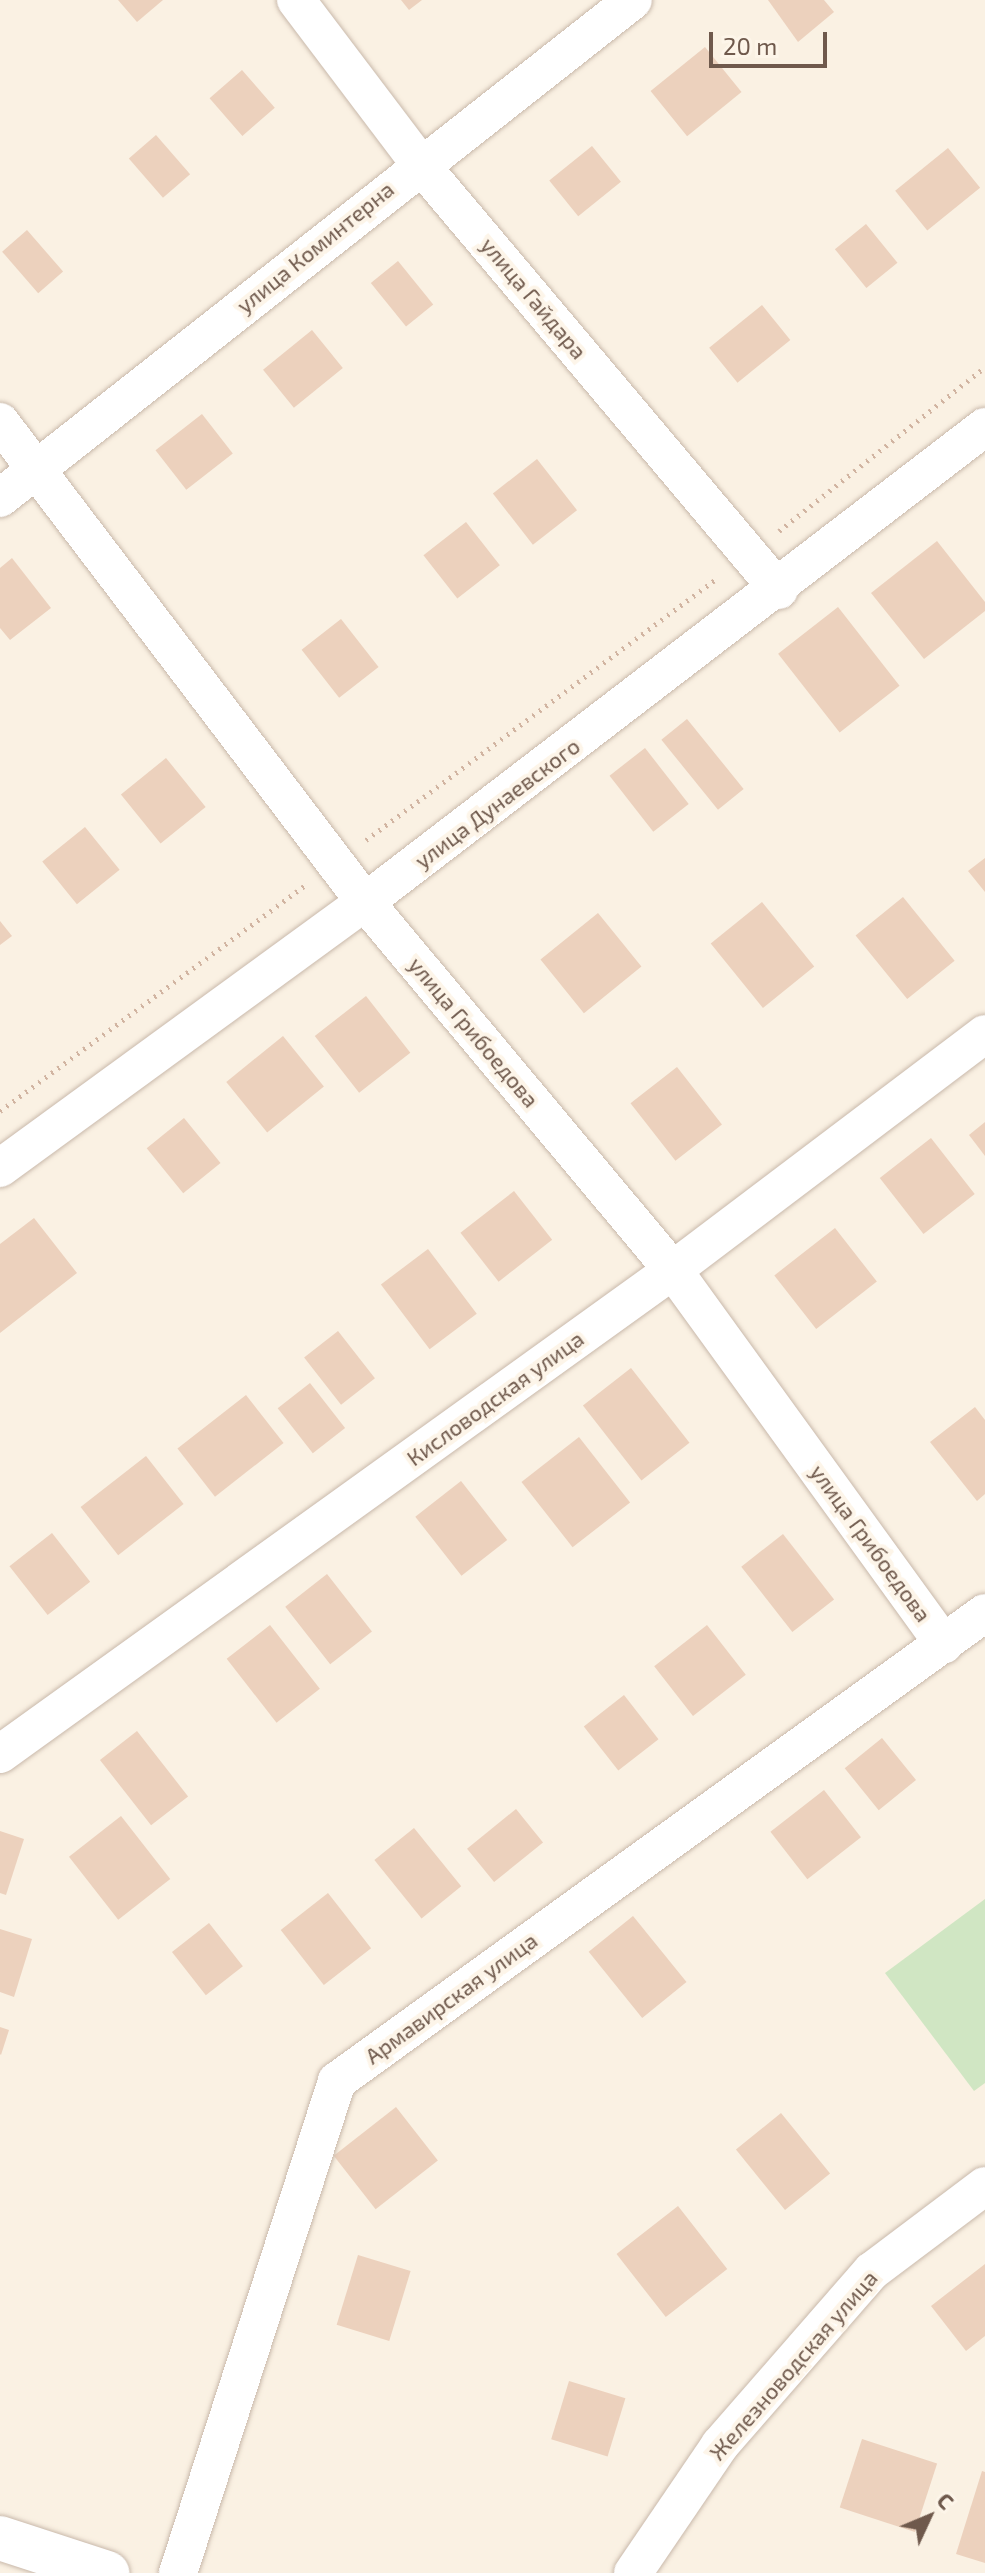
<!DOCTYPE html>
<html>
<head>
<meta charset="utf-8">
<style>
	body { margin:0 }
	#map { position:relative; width:985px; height:2573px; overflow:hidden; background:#faf1e3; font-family:"Exo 2",sans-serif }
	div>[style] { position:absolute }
	.green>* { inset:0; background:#d0e6c3 }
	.building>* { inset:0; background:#ecd1bd; transform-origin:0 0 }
	.path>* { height:5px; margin-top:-2.5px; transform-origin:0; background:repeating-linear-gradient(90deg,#d1b4a1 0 2px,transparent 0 8px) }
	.roads { filter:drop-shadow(0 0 2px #c9b9ab) drop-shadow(0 0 2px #c9b9ab) }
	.street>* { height:38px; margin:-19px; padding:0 19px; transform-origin:19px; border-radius:19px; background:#fff }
	.secondary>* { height:44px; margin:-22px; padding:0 22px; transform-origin:22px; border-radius:22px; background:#fff }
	span { translate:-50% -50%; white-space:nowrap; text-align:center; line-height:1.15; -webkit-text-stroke:8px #fdf5e9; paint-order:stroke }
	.street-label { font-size:22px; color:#6f594c }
	.north { position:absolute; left:889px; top:2477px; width:80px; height:80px; -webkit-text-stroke:6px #fdf5e9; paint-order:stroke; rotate:46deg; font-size:22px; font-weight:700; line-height:32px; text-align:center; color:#6f594c }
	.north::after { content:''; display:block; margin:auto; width:28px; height:36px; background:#6f594c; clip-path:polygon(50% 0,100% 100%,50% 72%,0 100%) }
	.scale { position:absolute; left:709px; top:32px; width:118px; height:36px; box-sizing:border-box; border:4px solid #6f594c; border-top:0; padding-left:10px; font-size:24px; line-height:28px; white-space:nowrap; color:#6f594c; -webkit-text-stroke:6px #fdf5e9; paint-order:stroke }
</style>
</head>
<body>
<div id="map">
	<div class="green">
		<i style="clip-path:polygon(985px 1899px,985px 2083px,974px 2091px,885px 1973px)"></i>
	</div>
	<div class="building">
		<i style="clip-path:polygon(118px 0,163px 0,137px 22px)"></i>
		<i style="clip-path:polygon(401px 0,422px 0,409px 10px)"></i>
		<i style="clip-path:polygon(768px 0,824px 0,834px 12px,798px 42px)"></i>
		<i style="left:705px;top:47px;width:58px;height:70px;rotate:51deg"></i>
		<i style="left:242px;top:70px;width:50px;height:43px;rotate:49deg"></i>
		<i style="left:156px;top:135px;width:52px;height:36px;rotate:49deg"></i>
		<i style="left:592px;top:146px;width:46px;height:55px;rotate:51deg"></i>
		<i style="left:948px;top:148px;width:51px;height:68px;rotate:51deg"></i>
		<i style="left:866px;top:224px;width:50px;height:40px;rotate:51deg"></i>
		<i style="left:27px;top:230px;width:55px;height:33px;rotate:49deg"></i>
		<i style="left:398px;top:261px;width:56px;height:35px;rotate:51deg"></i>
		<i style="left:762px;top:305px;width:45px;height:68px;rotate:51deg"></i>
		<i style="left:312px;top:330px;width:49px;height:63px;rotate:51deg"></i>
		<i style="left:202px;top:414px;width:50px;height:59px;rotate:52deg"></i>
		<i style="left:537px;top:459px;width:65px;height:56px;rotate:52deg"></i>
		<i style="left:466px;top:522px;width:55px;height:54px;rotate:52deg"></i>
		<i style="clip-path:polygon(937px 541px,985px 602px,985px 611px,924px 659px,871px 593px)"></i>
		<i style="clip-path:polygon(12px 558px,51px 608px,10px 640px,0 628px,0 568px)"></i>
		<i style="left:838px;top:607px;width:100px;height:76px;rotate:52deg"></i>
		<i style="left:341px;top:619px;width:61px;height:50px;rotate:52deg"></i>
		<i style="left:687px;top:719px;width:90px;height:33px;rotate:51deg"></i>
		<i style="left:645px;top:748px;width:71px;height:45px;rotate:52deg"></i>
		<i style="left:166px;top:758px;width:63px;height:58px;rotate:51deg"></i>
		<i style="left:85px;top:827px;width:55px;height:55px;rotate:51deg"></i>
		<i style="clip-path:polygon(985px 858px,985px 892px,968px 871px)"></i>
		<i style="left:903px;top:897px;width:82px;height:61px;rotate:51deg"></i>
		<i style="left:762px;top:902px;width:83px;height:66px;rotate:51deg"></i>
		<i style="left:598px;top:913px;width:69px;height:74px;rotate:51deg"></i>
		<i style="clip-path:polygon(0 921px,12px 936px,0 945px)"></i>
		<i style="left:366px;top:996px;width:72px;height:65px;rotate:52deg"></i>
		<i style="left:283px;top:1036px;width:65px;height:73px;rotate:51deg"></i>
		<i style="left:677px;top:1067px;width:73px;height:59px;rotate:52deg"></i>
		<i style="left:184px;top:1118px;width:58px;height:48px;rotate:51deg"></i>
		<i style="clip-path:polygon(985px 1122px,985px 1156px,969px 1135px)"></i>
		<i style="left:931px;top:1138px;width:71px;height:65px;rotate:52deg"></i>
		<i style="left:514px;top:1191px;width:62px;height:68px;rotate:52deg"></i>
		<i style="clip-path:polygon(34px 1218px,77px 1273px,0 1333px,0 1244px)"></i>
		<i style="left:835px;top:1228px;width:68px;height:77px;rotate:52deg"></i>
		<i style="left:428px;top:1249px;width:81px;height:59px;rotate:53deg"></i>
		<i style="left:338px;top:1331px;width:60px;height:43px;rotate:52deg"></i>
		<i style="left:631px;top:1368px;width:95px;height:61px;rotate:52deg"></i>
		<i style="left:310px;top:1383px;width:57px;height:41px;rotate:52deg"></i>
		<i style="left:246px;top:1395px;width:61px;height:87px;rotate:52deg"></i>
		<i style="clip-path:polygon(975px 1407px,985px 1420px,985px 1494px,977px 1501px,930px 1442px)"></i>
		<i style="left:579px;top:1437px;width:83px;height:73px;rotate:52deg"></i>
		<i style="left:146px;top:1456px;width:61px;height:83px;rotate:52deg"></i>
		<i style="left:461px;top:1481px;width:75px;height:58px;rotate:52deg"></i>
		<i style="left:52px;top:1533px;width:62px;height:54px;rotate:52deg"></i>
		<i style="left:783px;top:1534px;width:83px;height:53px;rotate:52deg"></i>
		<i style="left:327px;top:1574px;width:73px;height:53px;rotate:52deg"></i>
		<i style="left:270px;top:1625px;width:81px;height:55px;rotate:52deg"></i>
		<i style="left:707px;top:1625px;width:63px;height:67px;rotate:52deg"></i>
		<i style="left:624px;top:1695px;width:56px;height:51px;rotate:52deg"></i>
		<i style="left:137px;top:1731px;width:83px;height:47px;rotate:52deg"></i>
		<i style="left:882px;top:1738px;width:54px;height:48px;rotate:51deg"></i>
		<i style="left:824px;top:1790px;width:60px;height:68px;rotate:52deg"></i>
		<i style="left:516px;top:1809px;width:43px;height:63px;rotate:51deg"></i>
		<i style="left:121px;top:1816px;width:80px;height:66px;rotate:52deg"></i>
		<i style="left:414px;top:1828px;width:75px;height:51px;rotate:51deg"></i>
		<i style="clip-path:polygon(0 1831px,24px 1839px,6px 1895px,0 1893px)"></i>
		<i style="left:328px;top:1893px;width:70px;height:60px;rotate:52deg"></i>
		<i style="left:633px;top:1916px;width:85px;height:57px;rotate:51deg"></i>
		<i style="left:209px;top:1923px;width:55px;height:47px;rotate:52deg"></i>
		<i style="clip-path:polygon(0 1929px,32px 1939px,14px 1997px,0 1992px)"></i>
		<i style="clip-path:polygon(0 2027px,9px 2030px,1px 2055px,0 2054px)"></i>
		<i style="left:396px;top:2107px;width:68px;height:79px;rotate:52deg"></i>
		<i style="left:781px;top:2113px;width:78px;height:58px;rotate:51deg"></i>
		<i style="left:678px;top:2206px;width:80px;height:78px;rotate:52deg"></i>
		<i style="left:358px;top:2255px;width:55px;height:73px;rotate:17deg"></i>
		<i style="clip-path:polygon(985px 2264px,985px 2336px,966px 2351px,931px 2306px)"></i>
		<i style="left:569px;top:2381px;width:59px;height:61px;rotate:17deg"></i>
		<i style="left:862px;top:2439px;width:79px;height:72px;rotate:18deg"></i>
		<i style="clip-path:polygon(982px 2471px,985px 2472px,985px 2563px,956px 2554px)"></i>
	</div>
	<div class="path">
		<i style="left:779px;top:531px;width:263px;rotate:-38.5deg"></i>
		<i style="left:366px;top:840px;width:438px;rotate:-36.7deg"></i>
		<i style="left:0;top:1111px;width:382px;rotate:-36.5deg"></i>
	</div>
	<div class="roads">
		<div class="street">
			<i style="left:296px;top:0;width:206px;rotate:52.9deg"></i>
			<i style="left:420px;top:164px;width:557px;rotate:49.88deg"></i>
			<i style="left:0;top:422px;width:603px;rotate:52.75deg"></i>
			<i style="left:365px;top:902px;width:480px;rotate:50.1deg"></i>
			<i style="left:673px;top:1270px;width:462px;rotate:54.1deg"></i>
			<i style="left:0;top:498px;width:805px;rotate:-38.19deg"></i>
			<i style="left:0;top:1168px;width:452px;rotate:-36.1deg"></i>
			<i style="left:365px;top:902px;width:781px;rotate:-37.46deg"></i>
			<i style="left:0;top:1754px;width:829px;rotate:-35.72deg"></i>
			<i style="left:673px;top:1270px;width:391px;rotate:-37.1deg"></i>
			<i style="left:178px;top:2573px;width:517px;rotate:-72.09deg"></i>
			<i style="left:337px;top:2081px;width:799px;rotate:-35.84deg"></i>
			<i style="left:633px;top:2573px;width:155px;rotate:-55.8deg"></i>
			<i style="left:720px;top:2445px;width:231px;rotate:-48.9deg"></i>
			<i style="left:872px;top:2271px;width:141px;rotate:-37deg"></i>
		</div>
		<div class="secondary">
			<i style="left:0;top:2538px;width:113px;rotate:18.1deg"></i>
		</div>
	</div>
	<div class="street-label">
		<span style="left:315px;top:247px;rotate:-39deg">улица Коминтерна</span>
		<span style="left:534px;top:298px;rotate:50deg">улица Гайдара</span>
		<span style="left:497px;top:803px;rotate:-37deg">улица Дунаевского</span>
		<span style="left:474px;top:1032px;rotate:50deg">улица Грибоедова</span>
		<span style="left:495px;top:1398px;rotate:-36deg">Кисловодская улица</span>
		<span style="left:871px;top:1543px;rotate:54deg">улица Грибоедова</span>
		<span style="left:451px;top:1998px;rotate:-36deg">Армавирская улица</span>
		<span style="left:793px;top:2365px;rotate:-49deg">Железноводская улица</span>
	</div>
	<div class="north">С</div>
	<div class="scale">20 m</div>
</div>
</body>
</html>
